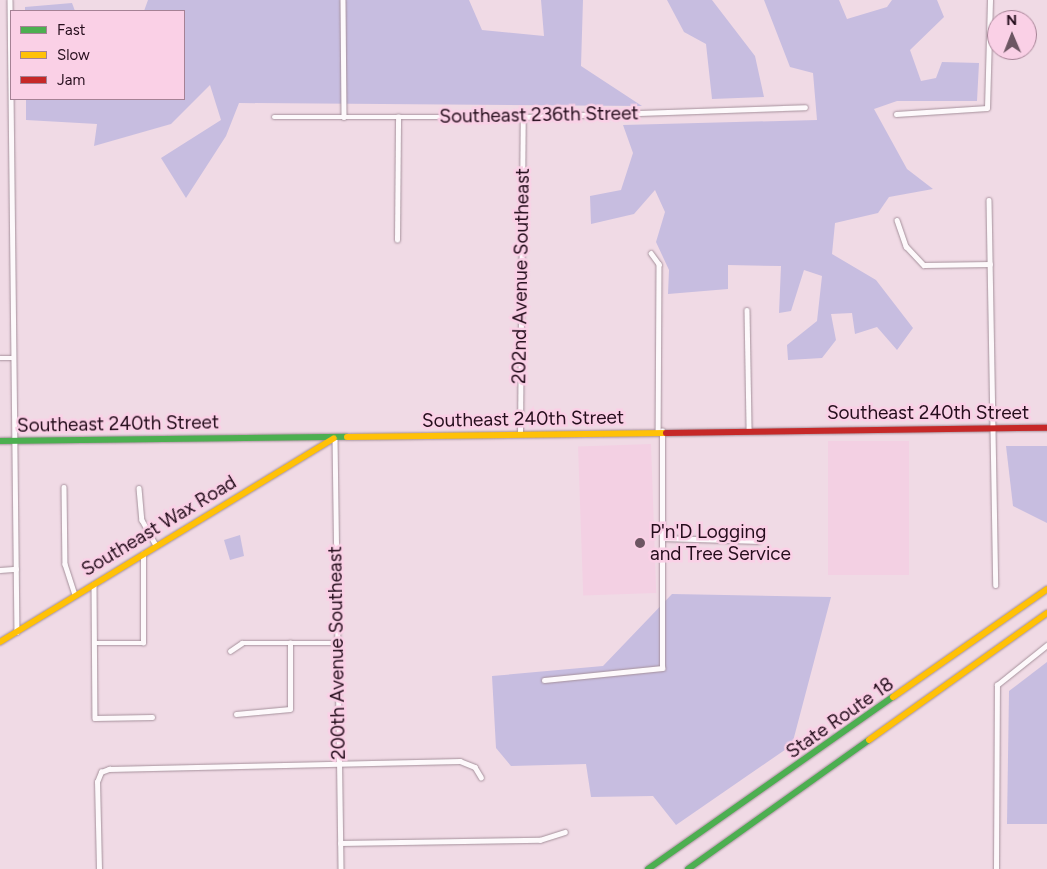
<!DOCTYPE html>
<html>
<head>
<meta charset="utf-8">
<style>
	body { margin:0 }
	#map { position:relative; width:1047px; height:869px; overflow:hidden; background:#f0dae5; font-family:Figtree,sans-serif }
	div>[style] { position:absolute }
	.built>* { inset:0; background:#f3d0e3; transform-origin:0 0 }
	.green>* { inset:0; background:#c7bde0 }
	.roads { filter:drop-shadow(0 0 1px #a5909b) drop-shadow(0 0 1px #a5909b) }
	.street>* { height:4.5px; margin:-2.25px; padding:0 2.25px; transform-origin:2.25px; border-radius:2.25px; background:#fdf9fb }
	.fast>* { height:6px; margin:-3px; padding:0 3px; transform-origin:3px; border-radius:3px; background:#4caf50 }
	.slow>* { height:6px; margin:-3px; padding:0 3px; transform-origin:3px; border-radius:3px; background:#ffc107 }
	.jam>* { height:6px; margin:-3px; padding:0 3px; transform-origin:3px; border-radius:3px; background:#c62828 }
	.dots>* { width:14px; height:14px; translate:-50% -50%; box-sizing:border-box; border:2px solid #fad0e6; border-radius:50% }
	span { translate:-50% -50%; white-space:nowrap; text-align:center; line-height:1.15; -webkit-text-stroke:5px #fad0e6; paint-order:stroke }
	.street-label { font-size:19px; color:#250d1c }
	.poi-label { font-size:19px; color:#250d1c }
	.left { translate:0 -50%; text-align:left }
	.legend { position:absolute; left:10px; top:10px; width:175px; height:90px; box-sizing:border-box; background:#fad0e6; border:1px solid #a58295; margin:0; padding:6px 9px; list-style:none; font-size:15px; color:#250d1c }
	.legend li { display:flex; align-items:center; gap:10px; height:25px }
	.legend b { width:25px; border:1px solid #a58295 }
	.north { position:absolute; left:987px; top:10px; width:50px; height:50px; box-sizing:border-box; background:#fad0e6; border:1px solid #a58295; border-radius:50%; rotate:359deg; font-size:14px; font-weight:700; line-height:20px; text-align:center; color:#250d1c }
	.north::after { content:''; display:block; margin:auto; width:18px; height:22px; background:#6c5562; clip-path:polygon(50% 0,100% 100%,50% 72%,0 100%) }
</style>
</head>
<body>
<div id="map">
	<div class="built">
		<i style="left:909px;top:441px;width:134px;height:81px;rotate:90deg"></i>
		<i style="left:651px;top:444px;width:149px;height:73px;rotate:88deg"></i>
	</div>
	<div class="green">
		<i style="clip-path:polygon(148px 0,469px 0,482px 30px,544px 36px,541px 0,583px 0,581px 66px,642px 106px,239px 103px,226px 136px,186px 198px,161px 158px,221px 120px,210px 85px,171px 124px,94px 146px,97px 124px,26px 120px,26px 99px,184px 99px,184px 11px,144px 11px)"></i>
		<i style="clip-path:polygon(667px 0,712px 0,755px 56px,764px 97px,712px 99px,706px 44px,684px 32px)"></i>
		<i style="clip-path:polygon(764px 0,839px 0,847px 19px,887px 7px,892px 0,937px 0,944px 17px,910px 50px,921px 81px,936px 78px,942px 62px,979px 63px,977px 101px,897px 101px,874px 109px,907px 169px,933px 189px,889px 197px,878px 213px,835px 223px,832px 254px,876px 280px,913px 328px,897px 350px,877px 327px,855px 334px,852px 313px,831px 314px,836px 340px,822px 358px,788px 360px,787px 345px,817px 321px,822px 276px,804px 270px,791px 311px,779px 313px,781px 266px,728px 265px,728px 289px,668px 294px,669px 270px,656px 242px,665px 212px,655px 190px,634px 214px,591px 224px,590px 196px,621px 190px,633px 153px,623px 125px,817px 120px,813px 73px,790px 67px)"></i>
		<i style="clip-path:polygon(72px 3px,75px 11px,25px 11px,25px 7px)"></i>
		<i style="clip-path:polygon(1006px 446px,1047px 446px,1047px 523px,1013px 506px)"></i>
		<i style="clip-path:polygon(240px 535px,244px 556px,230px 560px,224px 540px)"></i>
		<i style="clip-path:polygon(672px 594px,831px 597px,792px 745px,676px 825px,653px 796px,591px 797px,586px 764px,511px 766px,496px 748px,492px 676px,603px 666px)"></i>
		<i style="clip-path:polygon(1047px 662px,1047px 824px,1007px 824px,1009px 691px)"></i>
	</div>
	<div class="roads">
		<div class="street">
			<i style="left:10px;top:0;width:632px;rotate:89.37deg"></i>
			<i style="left:343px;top:0;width:117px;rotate:89.5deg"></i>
			<i style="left:896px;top:114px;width:91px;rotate:-3.8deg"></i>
			<i style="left:987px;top:108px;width:108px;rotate:-88.4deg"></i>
			<i style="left:274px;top:117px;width:249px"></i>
			<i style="left:523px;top:117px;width:282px;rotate:-2deg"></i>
			<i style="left:989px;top:200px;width:385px;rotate:89deg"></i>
			<i style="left:897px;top:220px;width:28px;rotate:71deg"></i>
			<i style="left:906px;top:246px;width:26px;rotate:47deg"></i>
			<i style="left:924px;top:265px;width:66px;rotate:-0.9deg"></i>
			<i style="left:397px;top:240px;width:123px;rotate:-89.5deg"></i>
			<i style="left:651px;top:253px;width:14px;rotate:54deg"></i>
			<i style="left:659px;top:264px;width:167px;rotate:90.3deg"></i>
			<i style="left:747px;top:310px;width:119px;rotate:89deg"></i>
			<i style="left:0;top:358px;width:14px"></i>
			<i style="left:520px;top:434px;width:317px;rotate:-89.5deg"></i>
			<i style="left:335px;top:437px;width:432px;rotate:89.2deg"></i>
			<i style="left:64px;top:487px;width:77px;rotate:89.3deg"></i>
			<i style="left:65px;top:564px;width:32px;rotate:72deg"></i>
			<i style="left:139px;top:488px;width:32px;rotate:85deg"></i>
			<i style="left:142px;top:520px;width:29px;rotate:61deg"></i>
			<i style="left:664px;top:538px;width:94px;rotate:1.8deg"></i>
			<i style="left:0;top:570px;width:16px;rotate:-4deg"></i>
			<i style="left:94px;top:584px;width:134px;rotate:89.6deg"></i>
			<i style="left:95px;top:718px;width:57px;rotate:-1deg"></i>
			<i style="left:95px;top:643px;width:48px"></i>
			<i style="left:143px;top:643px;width:89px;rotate:-90deg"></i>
			<i style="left:230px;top:651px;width:14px;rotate:-34deg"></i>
			<i style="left:242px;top:643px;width:93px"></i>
			<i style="left:544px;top:680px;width:119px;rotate:-5.8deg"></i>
			<i style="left:662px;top:668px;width:237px;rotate:-90deg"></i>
			<i style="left:236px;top:714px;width:54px;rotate:-5.3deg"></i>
			<i style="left:290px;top:709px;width:66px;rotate:-90deg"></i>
			<i style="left:340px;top:843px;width:200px;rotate:-0.9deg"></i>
			<i style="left:540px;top:840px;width:26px;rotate:-18deg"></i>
			<i style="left:99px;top:869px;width:87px;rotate:-91.3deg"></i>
			<i style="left:97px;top:782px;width:11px;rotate:-68deg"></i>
			<i style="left:101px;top:772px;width:9px;rotate:-21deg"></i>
			<i style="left:109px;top:769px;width:351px;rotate:-1.3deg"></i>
			<i style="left:460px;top:761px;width:16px;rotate:22deg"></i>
			<i style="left:475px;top:767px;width:12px;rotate:59deg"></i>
			<i style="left:996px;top:869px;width:184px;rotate:-89.7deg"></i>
			<i style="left:997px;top:685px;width:64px;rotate:-38.7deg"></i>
		</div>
		<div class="fast">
			<i style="left:0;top:441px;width:347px;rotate:-0.7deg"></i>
			<i style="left:648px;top:869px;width:299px;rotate:-35.1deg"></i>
			<i style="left:688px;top:869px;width:222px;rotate:-35.5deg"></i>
		</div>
		<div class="slow">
			<i style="left:347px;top:437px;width:319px;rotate:-0.7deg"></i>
			<i style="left:0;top:642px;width:391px;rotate:-31.4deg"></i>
			<i style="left:893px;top:697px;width:188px;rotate:-35deg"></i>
			<i style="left:869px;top:740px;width:219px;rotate:-35.5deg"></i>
		</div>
		<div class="jam">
			<i style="left:666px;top:433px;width:381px;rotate:-0.8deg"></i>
		</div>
	</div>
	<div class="dots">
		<i style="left:640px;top:543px;background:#6c5562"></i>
	</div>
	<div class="street-label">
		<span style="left:539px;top:115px;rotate:-1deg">Southeast 236th Street</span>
		<span style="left:521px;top:276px;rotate:-89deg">202nd Avenue Southeast</span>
		<span style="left:928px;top:413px">Southeast 240th Street</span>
		<span style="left:523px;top:419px;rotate:-1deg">Southeast 240th Street</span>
		<span style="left:118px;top:424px;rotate:-1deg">Southeast 240th Street</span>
		<span style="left:159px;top:526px;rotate:-31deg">Southeast Wax Road</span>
		<span style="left:337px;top:653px;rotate:-91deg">200th Avenue Southeast</span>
		<span style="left:840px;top:718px;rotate:-35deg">State Route 18</span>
	</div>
	<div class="poi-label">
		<span class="left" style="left:650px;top:543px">P'n'D Logging<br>and Tree Service</span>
	</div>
	<ul class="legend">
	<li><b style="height:6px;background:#4caf50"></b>Fast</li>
	<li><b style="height:6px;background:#ffc107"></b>Slow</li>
	<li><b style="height:6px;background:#c62828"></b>Jam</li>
	</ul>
	<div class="north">N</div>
</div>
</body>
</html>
